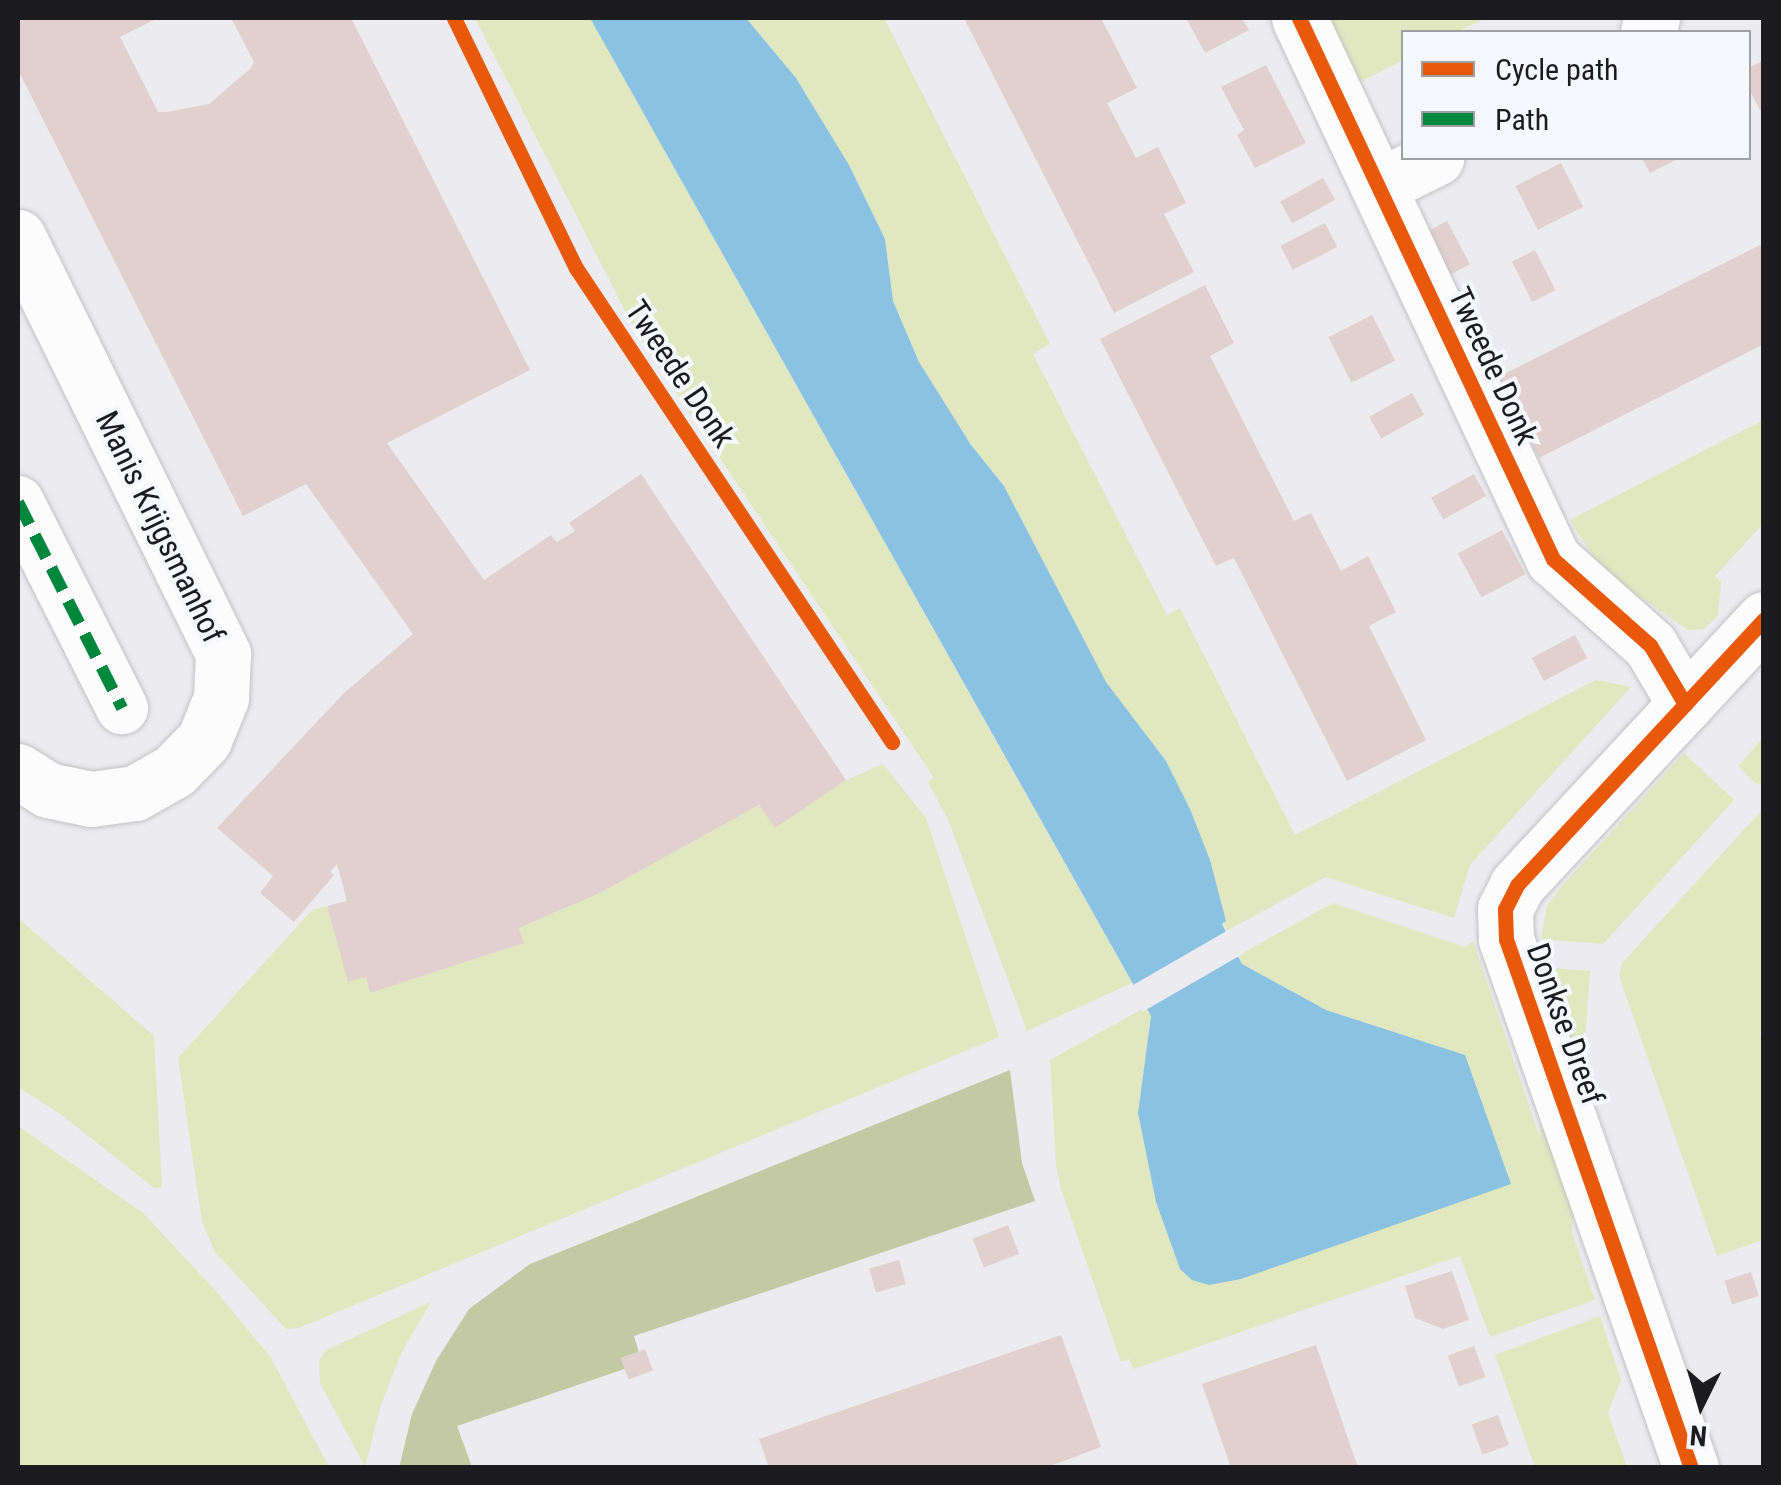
<!DOCTYPE html>
<html>
<head>
<meta charset="utf-8">
<style>
	body { margin:0 }
	#map { position:relative; width:1781px; height:1485px; overflow:hidden; background:#ebebf0; font-family:"Roboto Condensed",sans-serif }
	div>[style] { position:absolute }
	.green>* { inset:0; background:#e1e8c0; transform-origin:0 0 }
	.forest>* { inset:0; background:#c3caa3 }
	.water>* { inset:0; background:#8bc2e2 }
	.pier>* { inset:0; background:#ebebf0; transform-origin:0 0 }
	.building>* { inset:0; background:#e1d1ce; transform-origin:0 0 }
	.roads { filter:drop-shadow(0 0 2px #c2c1c5) drop-shadow(0 0 2px #c2c1c5) }
	.pedestrian>* { height:52px; margin:-26px; padding:0 26px; transform-origin:26px; border-radius:26px; background:#fcfcfd }
	.minor>* { height:55px; margin:-27.5px; padding:0 27.5px; transform-origin:27.5px; border-radius:27.5px; background:#fcfcfd }
	.quiet>* { height:12px; margin-top:-6px; transform-origin:0; background:repeating-linear-gradient(90deg,#00873e 0 25px,transparent 0 37px) }
	.cycleway>* { height:15px; margin:-7.5px; padding:0 7.5px; transform-origin:7.5px; border-radius:7.5px; background:#e8590c }
	span { translate:-50% -50%; white-space:nowrap; text-align:center; line-height:1.15; -webkit-text-stroke:8px #f7f7fe; paint-order:stroke }
	.street-label { font-size:32px; color:#1c1c1e }
	.frame { position:absolute; inset:0; border:20px solid #1c1c1e; pointer-events:none }
	.legend { position:absolute; left:1401px; top:30px; width:350px; height:130px; box-sizing:border-box; background:#f7f7fe; border:2px solid #9f9fa4; margin:0; padding:12px 18px; list-style:none; font-size:30px; color:#1c1c1e }
	.legend li { display:flex; align-items:center; gap:20px; height:50px }
	.legend b { width:50px; border:2px solid #9f9fa4 }
	.north { position:absolute; left:1651px; top:1355px; width:100px; height:100px; -webkit-text-stroke:8px #f7f7fe; paint-order:stroke; rotate:185deg; font-size:28px; font-weight:700; line-height:40px; text-align:center; color:#1c1c1e }
	.north::after { content:''; display:block; margin:auto; width:35px; height:45px; background:#1c1c1e; clip-path:polygon(50% 0,100% 100%,50% 72%,0 100%) }
</style>
</head>
<body>
<div id="map">
	<div class="green">
		<i style="clip-path:polygon(475px 18px,590px 18px,1132px 983px,1027px 1031px,949px 822px,928px 782px,934px 778px,637px 334px)"></i>
		<i style="clip-path:polygon(746px 18px,884px 18px,1050px 344px,1033px 354px,1167px 615px,1180px 608px,1295px 835px,1596px 680px,1631px 687px,1470px 865px,1454px 918px,1326px 877px,1226px 931px,1210px 860px,1166px 761px,1106px 683px,1004px 486px,971px 445px,919px 362px,893px 301px,885px 239px,849px 165px,796px 78px)"></i>
		<i style="clip-path:polygon(1321px 18px,1486px 18px,1457px 32px,1404px 32px,1403px 60px,1354px 85px)"></i>
		<i style="clip-path:polygon(1763px 420px,1763px 524px,1715px 576px,1721px 582px,1718px 616px,1704px 629px,1688px 630px,1614px 579px,1594px 558px,1570px 520px)"></i>
		<i style="clip-path:polygon(1763px 738px,1763px 785px,1755px 783px,1738px 766px)"></i>
		<i style="clip-path:polygon(1684px 753px,1734px 800px,1603px 944px,1541px 939px,1547px 906px,1561px 887px)"></i>
		<i style="clip-path:polygon(883px 764px,926px 818px,999px 1037px,299px 1328px,286px 1329px,215px 1252px,202px 1222px,178px 1058px,312px 910px,327px 906px,349px 981px,366px 977px,370px 993px,524px 943px,519px 928px,600px 893px,759px 805px,775px 827px,846px 780px)"></i>
		<i style="clip-path:polygon(1763px 809px,1764px 1026px,1760px 1033px,1764px 1045px,1763px 1240px,1717px 1256px,1619px 976px,1622px 963px)"></i>
		<i style="clip-path:polygon(1333px 903px,1465px 947px,1473px 941px,1595px 1300px,1490px 1337px,1460px 1256px,1134px 1369px,1129px 1359px,1121px 1362px,1061px 1189px,1056px 1165px,1050px 1060px,1146px 1007px,1151px 1016px,1138px 1113px,1156px 1202px,1180px 1269px,1465px 1055px,1326px 1010px,1242px 964px,1239px 955px)"></i>
		<i style="clip-path:polygon(18px 918px,154px 1036px,162px 1187px,154px 1188px,62px 1115px,18px 1087px)"></i>
		<i style="left:1551px;top:968px;width:39px;height:327px;rotate:4deg"></i>
		<i style="clip-path:polygon(18px 1126px,143px 1213px,216px 1291px,271px 1358px,329px 1467px,18px 1467px)"></i>
		<i style="clip-path:polygon(431px 1302px,402px 1352px,381px 1405px,365px 1467px,320px 1383px,319px 1361px,326px 1350px)"></i>
		<i style="clip-path:polygon(1600px 1316px,1621px 1380px,1608px 1413px,1627px 1467px,1535px 1467px,1495px 1355px)"></i>
	</div>
	<div class="forest">
		<i style="clip-path:polygon(1010px 1070px,1022px 1163px,1035px 1201px,634px 1336px,642px 1363px,457px 1426px,472px 1467px,399px 1468px,412px 1414px,436px 1361px,469px 1309px,530px 1264px)"></i>
	</div>
	<div class="water">
		<i style="clip-path:polygon(590px 18px,746px 18px,796px 78px,849px 165px,885px 239px,893px 301px,919px 362px,971px 445px,1004px 486px,1106px 682px,1166px 761px,1190px 809px,1210px 860px,1226px 921px,1222px 924px,1242px 964px,1326px 1010px,1465px 1055px,1511px 1184px,1241px 1279px,1209px 1285px,1192px 1280px,1180px 1269px,1156px 1202px,1138px 1113px,1151px 1016px)"></i>
	</div>
	<div class="pier">
		<i style="left:1230px;top:929px;width:28px;height:117px;rotate:60deg"></i>
	</div>
	<div class="building">
		<i style="clip-path:polygon(18px 18px,158px 18px,120px 37px,158px 112px,167px 112px,209px 104px,250px 69px,254px 62px,231px 18px,351px 18px,530px 370px,387px 443px,484px 580px,551px 535px,557px 542px,575px 531px,569px 523px,641px 474px,846px 780px,775px 828px,759px 805px,600px 893px,519px 928px,524px 943px,370px 993px,366px 977px,348px 982px,327px 906px,347px 901px,337px 864px,330px 872px,334px 875px,294px 922px,260px 893px,273px 876px,217px 828px,343px 694px,413px 634px,306px 484px,243px 516px,18px 70px)"></i>
		<i style="clip-path:polygon(964px 18px,1101px 18px,1137px 88px,1107px 103px,1136px 158px,1158px 147px,1186px 203px,1164px 214px,1194px 272px,1114px 313px)"></i>
		<i style="clip-path:polygon(1186px 18px,1242px 18px,1249px 30px,1205px 53px)"></i>
		<i style="clip-path:polygon(1764px 60px,1764px 117px,1748px 88px,1748px 68px)"></i>
		<i style="clip-path:polygon(1266px 65px,1306px 143px,1255px 168px,1237px 135px,1244px 130px,1221px 87px)"></i>
		<i style="clip-path:polygon(1642px 158px,1680px 158px,1650px 173px)"></i>
		<i style="left:1561px;top:163px;width:49px;height:51px;rotate:63deg"></i>
		<i style="left:1323px;top:178px;width:25px;height:49px;rotate:61deg"></i>
		<i style="left:1447px;top:221px;width:49px;height:25px;rotate:62deg"></i>
		<i style="left:1325px;top:223px;width:27px;height:50px;rotate:63deg"></i>
		<i style="clip-path:polygon(1764px 243px,1764px 344px,1539px 458px,1498px 377px)"></i>
		<i style="left:1535px;top:250px;width:45px;height:26px;rotate:63deg"></i>
		<i style="clip-path:polygon(1205px 285px,1234px 343px,1210px 356px,1294px 521px,1311px 513px,1341px 571px,1368px 556px,1396px 612px,1369px 626px,1426px 740px,1347px 781px,1234px 558px,1216px 566px,1100px 339px)"></i>
		<i style="left:1372px;top:315px;width:51px;height:49px;rotate:63deg"></i>
		<i style="left:1412px;top:393px;width:25px;height:49px;rotate:61deg"></i>
		<i style="left:1474px;top:474px;width:25px;height:49px;rotate:61deg"></i>
		<i style="left:1502px;top:530px;width:50px;height:50px;rotate:62deg"></i>
		<i style="left:1575px;top:635px;width:26px;height:49px;rotate:62deg"></i>
		<i style="left:1008px;top:1225px;width:31px;height:38px;rotate:69deg"></i>
		<i style="left:899px;top:1260px;width:25px;height:31px;rotate:74deg"></i>
		<i style="clip-path:polygon(1452px 1271px,1469px 1320px,1443px 1329px,1415px 1318px,1405px 1286px)"></i>
		<i style="left:1751px;top:1272px;width:25px;height:28px;rotate:72deg"></i>
		<i style="clip-path:polygon(1061px 1335px,1101px 1447px,1045px 1468px,769px 1468px,759px 1439px)"></i>
		<i style="clip-path:polygon(1316px 1345px,1358px 1468px,1231px 1468px,1202px 1384px)"></i>
		<i style="left:1474px;top:1346px;width:33px;height:28px;rotate:70deg"></i>
		<i style="left:645px;top:1349px;width:23px;height:26px;rotate:70deg"></i>
		<i style="left:1498px;top:1415px;width:32px;height:28px;rotate:70deg"></i>
	</div>
	<div class="roads">
		<div class="pedestrian">
			<i style="left:18px;top:502px;width:231px;rotate:63.2deg"></i>
		</div>
		<div class="minor">
			<i style="left:1299px;top:18px;width:598px;rotate:64.85deg"></i>
			<i style="left:1553px;top:559px;width:130px;rotate:41.6deg"></i>
			<i style="left:1650px;top:645px;width:69px;rotate:59.3deg"></i>
			<i style="left:1648px;top:32px;width:15px;rotate:-74deg"></i>
			<i style="left:1379px;top:186px;width:64px;rotate:-26.2deg"></i>
			<i style="left:18px;top:237px;width:465px;rotate:63.8deg"></i>
			<i style="left:223px;top:654px;width:44px;rotate:92.6deg"></i>
			<i style="left:221px;top:698px;width:45px;rotate:112deg"></i>
			<i style="left:204px;top:740px;width:43px;rotate:134.1deg"></i>
			<i style="left:174px;top:771px;width:45px;rotate:150.6deg"></i>
			<i style="left:135px;top:793px;width:44px;rotate:172.2deg"></i>
			<i style="left:91px;top:799px;width:44px;rotate:-168.2deg"></i>
			<i style="left:48px;top:790px;width:36px;rotate:-148deg"></i>
			<i style="left:1691px;top:1468px;width:560px;rotate:-109.28deg"></i>
			<i style="left:1506px;top:939px;width:30px;rotate:-92deg"></i>
			<i style="left:1505px;top:909px;width:27px;rotate:-63deg"></i>
			<i style="left:1517px;top:885px;width:363px;rotate:-47.1deg"></i>
		</div>
	</div>
	<div class="quiet">
		<i style="left:18px;top:502px;width:231px;rotate:63.2deg"></i>
	</div>
	<div class="cycleway">
		<i style="left:454px;top:18px;width:278px;rotate:64deg"></i>
		<i style="left:576px;top:268px;width:570px;rotate:56.31deg"></i>
		<i style="left:1299px;top:18px;width:598px;rotate:64.85deg"></i>
		<i style="left:1553px;top:559px;width:130px;rotate:41.6deg"></i>
		<i style="left:1650px;top:645px;width:69px;rotate:59.3deg"></i>
		<i style="left:1691px;top:1468px;width:560px;rotate:-109.28deg"></i>
		<i style="left:1506px;top:939px;width:30px;rotate:-92deg"></i>
		<i style="left:1505px;top:909px;width:27px;rotate:-63deg"></i>
		<i style="left:1517px;top:885px;width:363px;rotate:-47.1deg"></i>
	</div>
	<div class="street-label">
		<span style="left:1493px;top:366px;rotate:65deg">Tweede Donk</span>
		<span style="left:680px;top:374px;rotate:56deg">Tweede Donk</span>
		<span style="left:160px;top:527px;rotate:64deg">Manis Krijgsmanhof</span>
		<span style="left:1565px;top:1024px;rotate:70deg">Donkse Dreef</span>
	</div>
	<div class="frame"></div>
	<ul class="legend">
	<li><b style="height:12px;background:#e8590c"></b>Cycle path</li>
	<li><b style="height:12px;background:#00873e"></b>Path</li>
	</ul>
	<div class="north">N</div>
</div>
</body>
</html>
